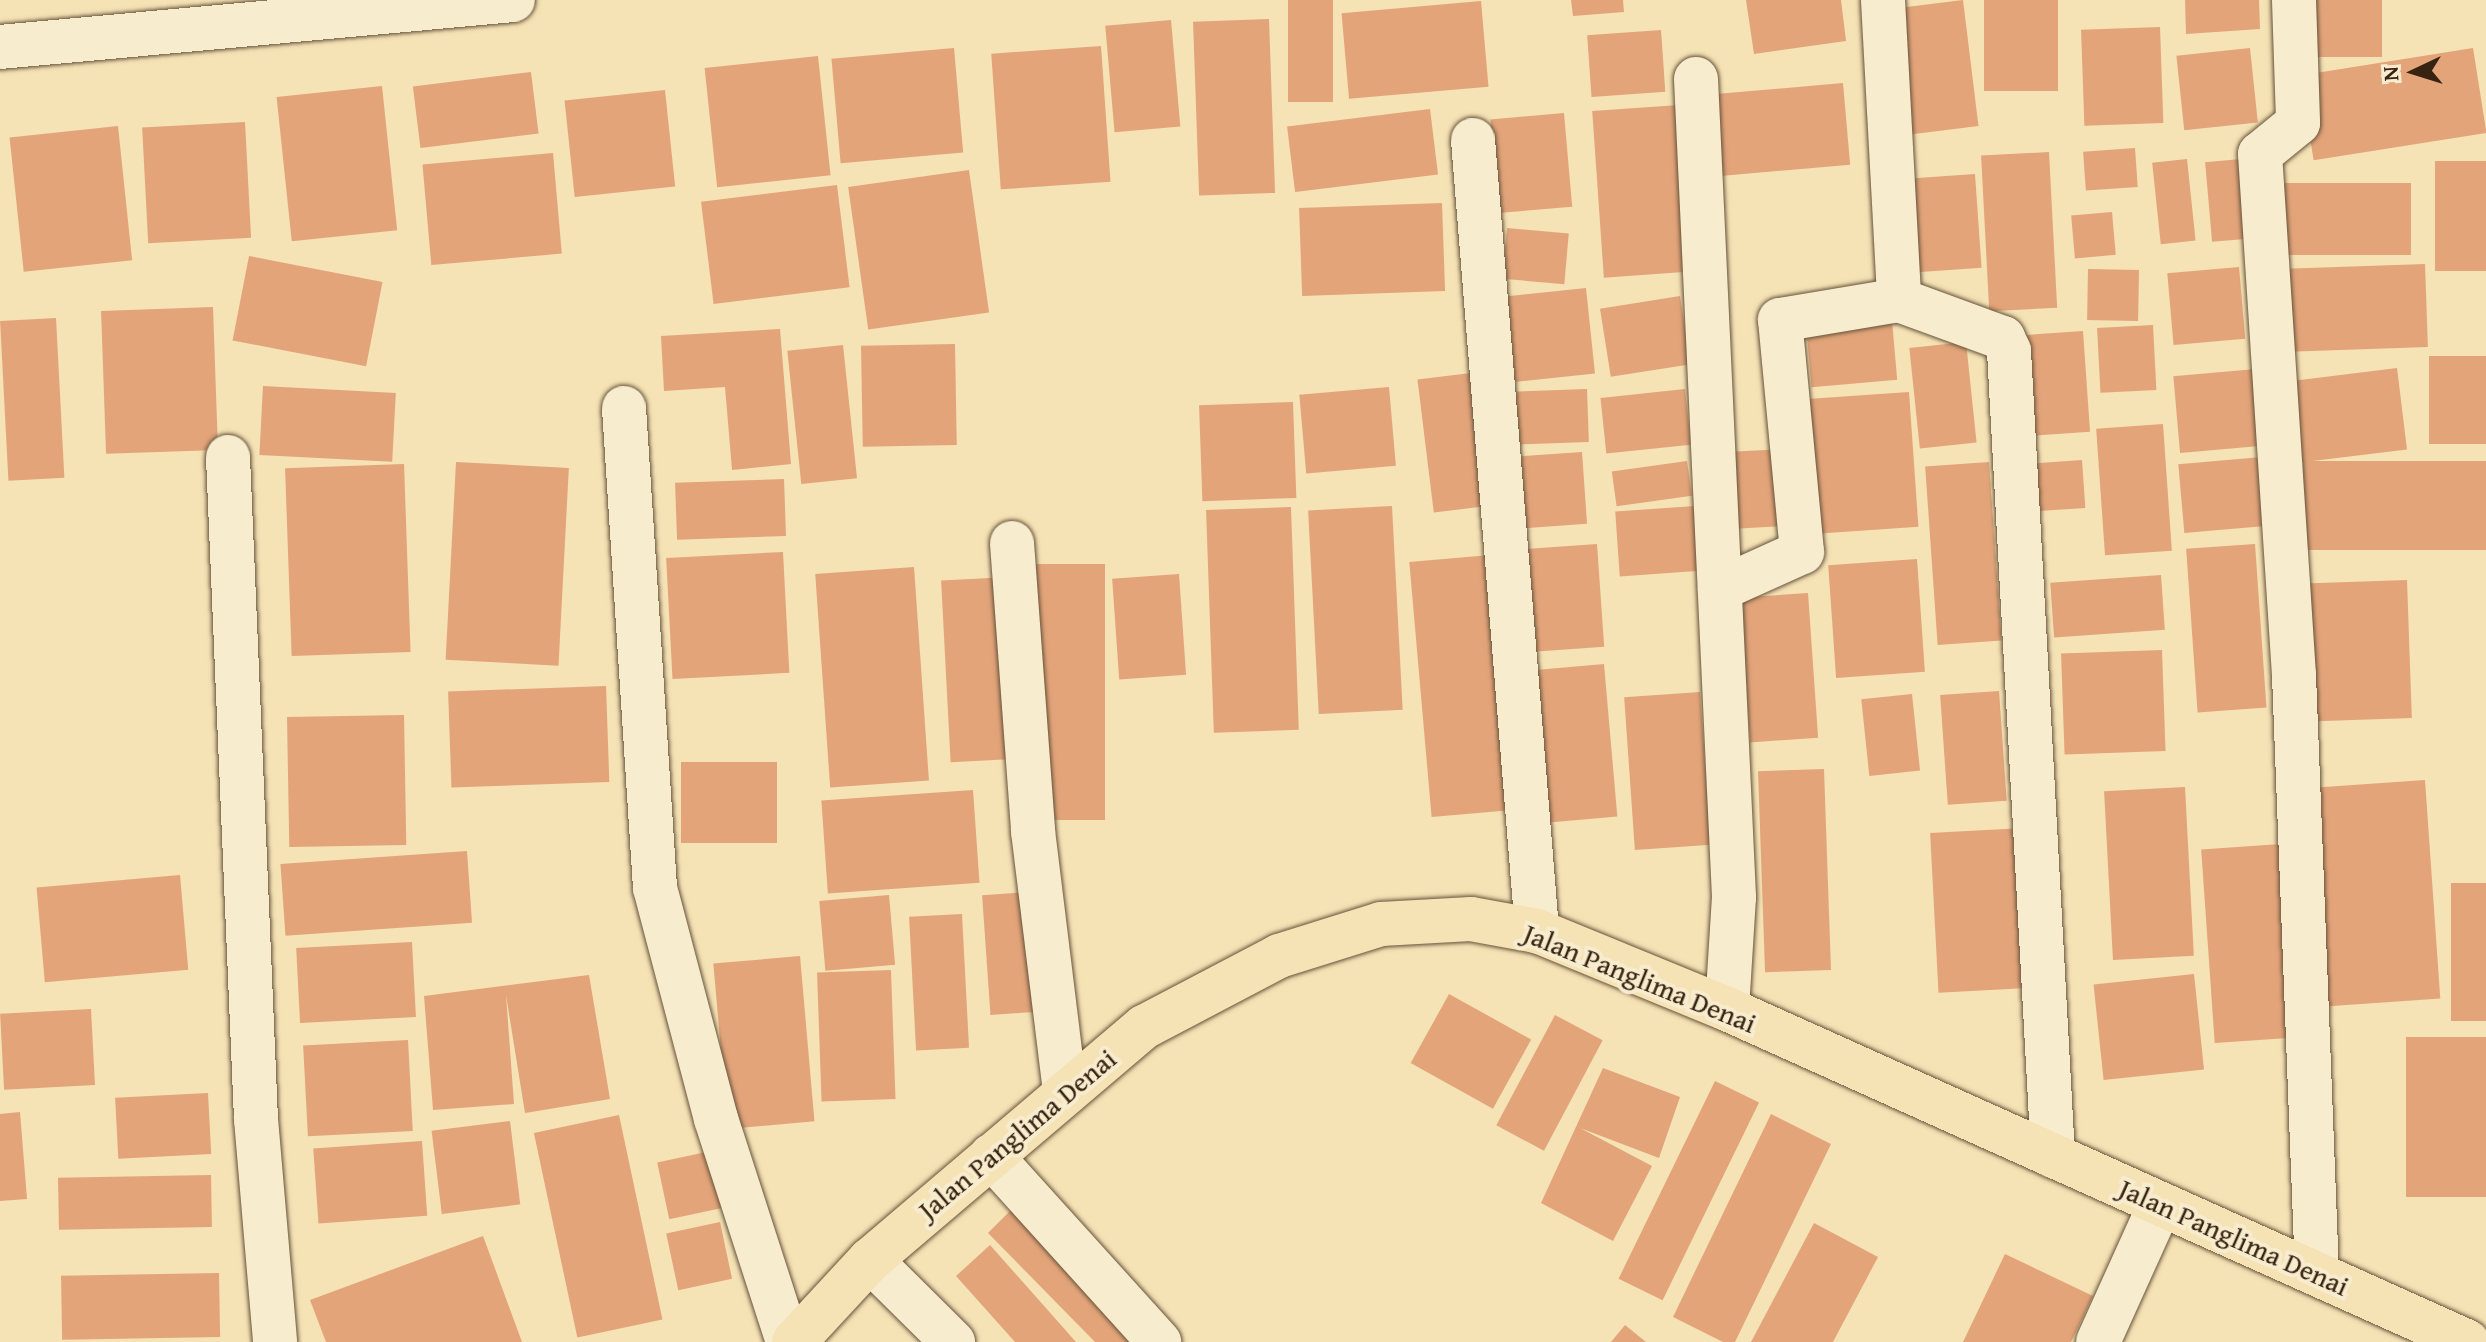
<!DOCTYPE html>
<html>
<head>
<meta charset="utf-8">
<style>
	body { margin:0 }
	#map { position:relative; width:2486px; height:1342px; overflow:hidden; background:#f5e2b5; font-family:"Gentium Book Plus",serif }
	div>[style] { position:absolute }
	.building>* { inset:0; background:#e3a47a; transform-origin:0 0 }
	.roads { filter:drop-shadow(0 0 2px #66533a) drop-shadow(0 0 2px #66533a) }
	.street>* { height:44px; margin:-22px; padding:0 22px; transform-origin:22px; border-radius:22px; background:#f8eccf }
	.primary>* { height:44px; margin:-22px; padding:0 22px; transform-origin:22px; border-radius:22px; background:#f5e2b5 }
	span { translate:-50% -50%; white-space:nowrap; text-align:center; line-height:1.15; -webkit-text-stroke:8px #f8eccf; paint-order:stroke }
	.street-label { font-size:28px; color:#362311 }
	.north { position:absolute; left:2374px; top:32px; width:80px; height:80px; -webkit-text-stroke:6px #f8eccf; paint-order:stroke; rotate:266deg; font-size:22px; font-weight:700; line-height:32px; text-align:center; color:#362311 }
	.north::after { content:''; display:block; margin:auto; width:28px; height:36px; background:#362311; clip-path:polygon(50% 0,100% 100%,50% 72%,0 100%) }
</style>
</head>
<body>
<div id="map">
	<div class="building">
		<i style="left:1288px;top:0;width:45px;height:102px"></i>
		<i style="clip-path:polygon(1571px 0,1623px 0,1624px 12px,1573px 16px)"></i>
		<i style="clip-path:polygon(1746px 0,1841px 0,1846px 41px,1754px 54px)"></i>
		<i style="left:1963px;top:0;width:127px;height:67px;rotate:83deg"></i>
		<i style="left:1984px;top:0;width:74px;height:91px"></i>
		<i style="clip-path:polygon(2185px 0,2259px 0,2260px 29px,2186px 34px)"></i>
		<i style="left:2306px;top:0;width:76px;height:57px"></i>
		<i style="left:1481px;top:1px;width:86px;height:140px;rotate:85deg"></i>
		<i style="left:1269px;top:19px;width:174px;height:76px;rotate:88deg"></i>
		<i style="left:1171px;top:20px;width:107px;height:66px;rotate:85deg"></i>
		<i style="left:2160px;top:27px;width:96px;height:79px;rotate:88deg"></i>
		<i style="left:1661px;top:30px;width:62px;height:74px;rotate:86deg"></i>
		<i style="left:1101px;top:46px;width:136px;height:110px;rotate:86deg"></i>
		<i style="left:954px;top:48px;width:105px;height:123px;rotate:85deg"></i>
		<i style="left:2250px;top:48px;width:75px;height:74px;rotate:84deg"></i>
		<i style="left:2473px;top:48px;width:86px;height:175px;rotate:81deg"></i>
		<i style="left:818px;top:56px;width:120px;height:114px;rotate:84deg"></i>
		<i style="left:531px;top:72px;width:62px;height:119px;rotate:83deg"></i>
		<i style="left:1843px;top:83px;width:82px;height:136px;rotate:85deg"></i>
		<i style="left:382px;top:86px;width:145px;height:106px;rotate:84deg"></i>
		<i style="left:665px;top:90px;width:97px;height:101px;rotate:84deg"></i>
		<i style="left:1679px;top:105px;width:167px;height:87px;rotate:86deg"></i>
		<i style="left:1430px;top:109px;width:66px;height:144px;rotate:83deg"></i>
		<i style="left:1564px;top:113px;width:94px;height:74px;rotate:85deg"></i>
		<i style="left:245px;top:122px;width:116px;height:103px;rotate:87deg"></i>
		<i style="left:118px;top:126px;width:135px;height:109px;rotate:84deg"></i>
		<i style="left:2135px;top:148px;width:39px;height:52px;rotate:86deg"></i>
		<i style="left:2049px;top:152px;width:156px;height:68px;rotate:87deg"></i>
		<i style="left:553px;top:153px;width:101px;height:131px;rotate:85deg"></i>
		<i style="left:2187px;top:159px;width:82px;height:35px;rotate:84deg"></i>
		<i style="left:2241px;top:159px;width:80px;height:36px;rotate:85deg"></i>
		<i style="left:2486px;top:161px;width:110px;height:51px;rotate:90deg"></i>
		<i style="left:969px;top:170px;width:144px;height:122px;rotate:82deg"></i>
		<i style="left:1975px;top:174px;width:94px;height:72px;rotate:86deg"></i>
		<i style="left:2411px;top:183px;width:72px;height:132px;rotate:90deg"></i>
		<i style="left:837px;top:185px;width:103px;height:137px;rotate:83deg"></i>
		<i style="left:1442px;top:203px;width:88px;height:143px;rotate:88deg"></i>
		<i style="left:2112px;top:212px;width:43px;height:41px;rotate:85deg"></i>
		<i style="left:1507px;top:228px;width:62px;height:51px;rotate:5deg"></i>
		<i style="left:249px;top:256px;width:136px;height:86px;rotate:11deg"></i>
		<i style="left:2425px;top:264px;width:83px;height:139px;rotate:88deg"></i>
		<i style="left:2239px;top:267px;width:72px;height:72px;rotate:85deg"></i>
		<i style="left:2088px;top:269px;width:51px;height:51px;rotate:1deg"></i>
		<i style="left:1586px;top:288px;width:86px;height:81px;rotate:84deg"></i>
		<i style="left:1680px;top:296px;width:69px;height:81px;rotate:81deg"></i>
		<i style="left:213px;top:307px;width:143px;height:112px;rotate:88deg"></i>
		<i style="left:1891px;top:309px;width:71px;height:86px;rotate:85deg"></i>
		<i style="left:56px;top:318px;width:160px;height:56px;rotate:87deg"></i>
		<i style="left:2153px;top:325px;width:65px;height:56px;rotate:87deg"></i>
		<i style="clip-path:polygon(780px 329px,791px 464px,732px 470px,725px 387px,664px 391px,661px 336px)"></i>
		<i style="left:2083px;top:331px;width:101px;height:68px;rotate:86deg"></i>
		<i style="left:1966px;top:342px;width:101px;height:57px;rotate:84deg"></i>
		<i style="left:955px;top:344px;width:101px;height:94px;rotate:89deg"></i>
		<i style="left:843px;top:345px;width:134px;height:56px;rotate:84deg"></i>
		<i style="left:2486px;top:356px;width:88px;height:57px;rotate:90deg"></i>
		<i style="left:2267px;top:368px;width:77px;height:94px;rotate:85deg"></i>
		<i style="left:2397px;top:368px;width:82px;height:114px;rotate:83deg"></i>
		<i style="left:1479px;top:372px;width:134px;height:62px;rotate:83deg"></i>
		<i style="left:263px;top:386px;width:133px;height:69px;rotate:3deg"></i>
		<i style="left:1389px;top:387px;width:79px;height:90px;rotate:85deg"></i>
		<i style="left:1587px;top:389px;width:53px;height:76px;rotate:88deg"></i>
		<i style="left:1685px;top:389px;width:56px;height:85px;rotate:84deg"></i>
		<i style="left:1909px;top:392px;width:135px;height:102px;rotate:86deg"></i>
		<i style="left:1293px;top:402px;width:96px;height:94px;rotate:88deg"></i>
		<i style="left:2163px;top:424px;width:127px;height:67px;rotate:86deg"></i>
		<i style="left:1785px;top:449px;width:77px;height:59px;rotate:87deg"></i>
		<i style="left:1582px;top:452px;width:72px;height:66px;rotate:86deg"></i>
		<i style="left:2262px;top:457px;width:69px;height:84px;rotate:85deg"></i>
		<i style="left:2082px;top:460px;width:48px;height:46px;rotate:86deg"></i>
		<i style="left:1687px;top:461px;width:35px;height:76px;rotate:82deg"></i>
		<i style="left:2486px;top:461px;width:89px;height:183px;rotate:90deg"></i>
		<i style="left:456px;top:462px;width:113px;height:198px;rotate:3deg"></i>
		<i style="left:1989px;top:462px;width:179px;height:64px;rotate:86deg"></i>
		<i style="left:404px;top:464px;width:188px;height:119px;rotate:88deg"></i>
		<i style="left:784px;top:479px;width:57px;height:109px;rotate:88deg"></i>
		<i style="left:1709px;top:505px;width:65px;height:94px;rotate:86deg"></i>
		<i style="left:1392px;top:506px;width:204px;height:84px;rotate:87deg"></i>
		<i style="left:1291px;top:507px;width:223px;height:85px;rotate:88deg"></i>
		<i style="left:1597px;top:544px;width:103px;height:71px;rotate:86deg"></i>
		<i style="left:2255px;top:544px;width:164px;height:69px;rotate:86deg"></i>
		<i style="left:783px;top:552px;width:121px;height:117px;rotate:87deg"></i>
		<i style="left:1490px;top:555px;width:256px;height:81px;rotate:85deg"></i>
		<i style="left:1917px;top:559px;width:113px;height:89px;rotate:86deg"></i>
		<i style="left:1105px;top:564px;width:256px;height:72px;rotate:90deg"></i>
		<i style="left:914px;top:567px;width:214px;height:99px;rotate:86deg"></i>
		<i style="left:1179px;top:574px;width:101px;height:67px;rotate:86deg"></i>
		<i style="left:2161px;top:575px;width:55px;height:111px;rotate:86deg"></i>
		<i style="left:1010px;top:577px;width:182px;height:69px;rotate:87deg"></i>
		<i style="left:2407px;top:580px;width:138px;height:103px;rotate:88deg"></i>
		<i style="left:1808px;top:593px;width:145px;height:68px;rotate:86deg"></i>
		<i style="left:2162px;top:650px;width:101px;height:101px;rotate:88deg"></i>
		<i style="left:1604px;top:664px;width:153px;height:80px;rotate:85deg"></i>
		<i style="left:606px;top:686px;width:96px;height:158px;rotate:88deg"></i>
		<i style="left:1999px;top:691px;width:110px;height:59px;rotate:86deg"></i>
		<i style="left:1700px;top:692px;width:153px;height:76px;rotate:86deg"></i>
		<i style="left:1912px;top:694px;width:77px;height:51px;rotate:84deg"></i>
		<i style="left:404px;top:715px;width:130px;height:117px;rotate:89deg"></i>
		<i style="left:681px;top:762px;width:96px;height:81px"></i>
		<i style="left:1824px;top:769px;width:201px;height:66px;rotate:88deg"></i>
		<i style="left:2425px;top:780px;width:219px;height:112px;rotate:86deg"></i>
		<i style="left:2185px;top:787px;width:169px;height:81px;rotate:87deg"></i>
		<i style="left:973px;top:790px;width:93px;height:152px;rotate:86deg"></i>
		<i style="left:2024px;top:828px;width:160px;height:94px;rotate:87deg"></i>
		<i style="left:2281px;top:844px;width:194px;height:80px;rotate:86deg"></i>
		<i style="left:467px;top:851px;width:72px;height:187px;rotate:86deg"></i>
		<i style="left:180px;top:875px;width:95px;height:144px;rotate:85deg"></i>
		<i style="left:2451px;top:883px;width:35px;height:138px"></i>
		<i style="left:1028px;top:892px;width:120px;height:46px;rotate:86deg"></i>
		<i style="left:889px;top:895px;width:70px;height:70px;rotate:85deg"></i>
		<i style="left:962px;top:914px;width:134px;height:53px;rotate:87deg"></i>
		<i style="left:412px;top:942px;width:75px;height:116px;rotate:87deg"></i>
		<i style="left:800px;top:956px;width:166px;height:87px;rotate:85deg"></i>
		<i style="left:891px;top:970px;width:129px;height:74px;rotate:88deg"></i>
		<i style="left:2194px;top:974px;width:96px;height:101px;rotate:84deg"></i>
		<i style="clip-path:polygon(589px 975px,610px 1099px,525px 1113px,506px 995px,514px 1104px,433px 1110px,424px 996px)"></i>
		<i style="left:1449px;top:994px;width:94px;height:79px;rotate:29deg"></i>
		<i style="left:91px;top:1009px;width:76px;height:91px;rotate:87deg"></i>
		<i style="left:1555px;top:1015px;width:54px;height:125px;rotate:28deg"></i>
		<i style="left:2486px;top:1037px;width:160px;height:80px;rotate:90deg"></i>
		<i style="left:408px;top:1040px;width:91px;height:105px;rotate:87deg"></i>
		<i style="clip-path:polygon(1603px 1068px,1680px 1097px,1659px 1158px,1580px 1128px,1652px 1166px,1613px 1241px,1541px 1203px)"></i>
		<i style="left:1715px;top:1081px;width:49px;height:220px;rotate:26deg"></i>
		<i style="left:208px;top:1093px;width:61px;height:93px;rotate:87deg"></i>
		<i style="clip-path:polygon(20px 1112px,27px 1199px,0 1201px,0 1114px)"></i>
		<i style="clip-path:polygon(1771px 1114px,1831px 1144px,1735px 1342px,1723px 1342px,1673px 1317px)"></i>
		<i style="left:619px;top:1115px;width:209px;height:87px;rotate:78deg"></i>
		<i style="left:510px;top:1121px;width:84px;height:79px;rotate:83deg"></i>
		<i style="left:422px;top:1141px;width:75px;height:109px;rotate:86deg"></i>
		<i style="left:711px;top:1151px;width:58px;height:55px;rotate:78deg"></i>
		<i style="left:211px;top:1175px;width:52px;height:153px;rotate:89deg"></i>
		<i style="clip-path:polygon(1017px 1204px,1153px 1342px,1095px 1342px,988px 1233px)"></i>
		<i style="left:720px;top:1222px;width:58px;height:55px;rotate:78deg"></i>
		<i style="clip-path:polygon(1814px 1223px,1878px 1257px,1833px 1342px,1751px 1342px)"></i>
		<i style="clip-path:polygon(483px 1236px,522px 1342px,326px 1342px,310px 1300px)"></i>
		<i style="clip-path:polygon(990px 1245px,1076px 1342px,1015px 1342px,956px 1276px)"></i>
		<i style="clip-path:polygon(2005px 1254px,2093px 1296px,2071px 1342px,1963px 1342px)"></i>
		<i style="left:219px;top:1273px;width:64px;height:158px;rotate:89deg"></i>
		<i style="clip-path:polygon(1625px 1325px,1646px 1342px,1611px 1342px)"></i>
	</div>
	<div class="roads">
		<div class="street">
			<i style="left:1883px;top:0;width:300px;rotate:86.9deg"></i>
			<i style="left:1899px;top:300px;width:111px;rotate:20.1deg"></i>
			<i style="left:2003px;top:338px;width:14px;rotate:65deg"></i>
			<i style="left:2009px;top:351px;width:806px;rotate:86.87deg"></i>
			<i style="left:2294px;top:0;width:123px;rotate:88.1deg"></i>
			<i style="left:2298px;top:123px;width:49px;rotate:140.8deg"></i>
			<i style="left:2260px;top:154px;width:522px;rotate:86.27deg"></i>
			<i style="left:2294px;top:675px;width:599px;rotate:87.8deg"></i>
			<i style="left:0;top:47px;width:515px;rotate:-5.23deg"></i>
			<i style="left:1696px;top:79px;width:819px;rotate:87.34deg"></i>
			<i style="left:1734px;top:897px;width:112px;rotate:93.6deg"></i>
			<i style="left:1473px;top:140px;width:794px;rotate:85.37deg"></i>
			<i style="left:624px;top:408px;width:481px;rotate:86.3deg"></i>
			<i style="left:655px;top:888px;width:239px;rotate:75.2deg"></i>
			<i style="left:716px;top:1119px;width:234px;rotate:72.1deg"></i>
			<i style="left:228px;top:457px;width:663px;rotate:87.58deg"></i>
			<i style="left:256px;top:1119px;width:224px;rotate:85.1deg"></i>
			<i style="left:1012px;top:543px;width:289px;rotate:85.8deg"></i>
			<i style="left:1033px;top:831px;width:261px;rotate:83deg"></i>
			<i style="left:1720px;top:589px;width:90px;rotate:-24.3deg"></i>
			<i style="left:1802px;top:552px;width:233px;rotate:-95.4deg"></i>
			<i style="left:1780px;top:320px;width:121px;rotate:-9.5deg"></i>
			<i style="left:991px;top:1156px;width:251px;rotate:47.9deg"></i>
			<i style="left:870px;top:1260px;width:117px;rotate:44.7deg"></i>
			<i style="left:2098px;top:1342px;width:150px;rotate:-65.7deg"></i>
		</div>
		<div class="primary">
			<i style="left:794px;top:1342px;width:112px;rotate:-47.2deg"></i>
			<i style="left:870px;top:1260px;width:360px;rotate:-40.4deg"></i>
			<i style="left:1144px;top:1027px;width:153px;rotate:-27.7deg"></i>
			<i style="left:1279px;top:956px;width:107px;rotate:-17.4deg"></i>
			<i style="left:1381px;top:924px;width:90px;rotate:-3.2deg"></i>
			<i style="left:1471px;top:919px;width:67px;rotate:10.3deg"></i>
			<i style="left:1537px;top:931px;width:205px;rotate:22.3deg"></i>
			<i style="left:1727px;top:1009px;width:812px;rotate:24.2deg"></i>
		</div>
	</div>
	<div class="street-label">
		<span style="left:1640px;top:978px;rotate:22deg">Jalan Panglima Denai</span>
		<span style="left:1017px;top:1134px;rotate:-40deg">Jalan Panglima Denai</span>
		<span style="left:2234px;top:1237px;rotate:24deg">Jalan Panglima Denai</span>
	</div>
	<div class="north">N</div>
</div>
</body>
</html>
